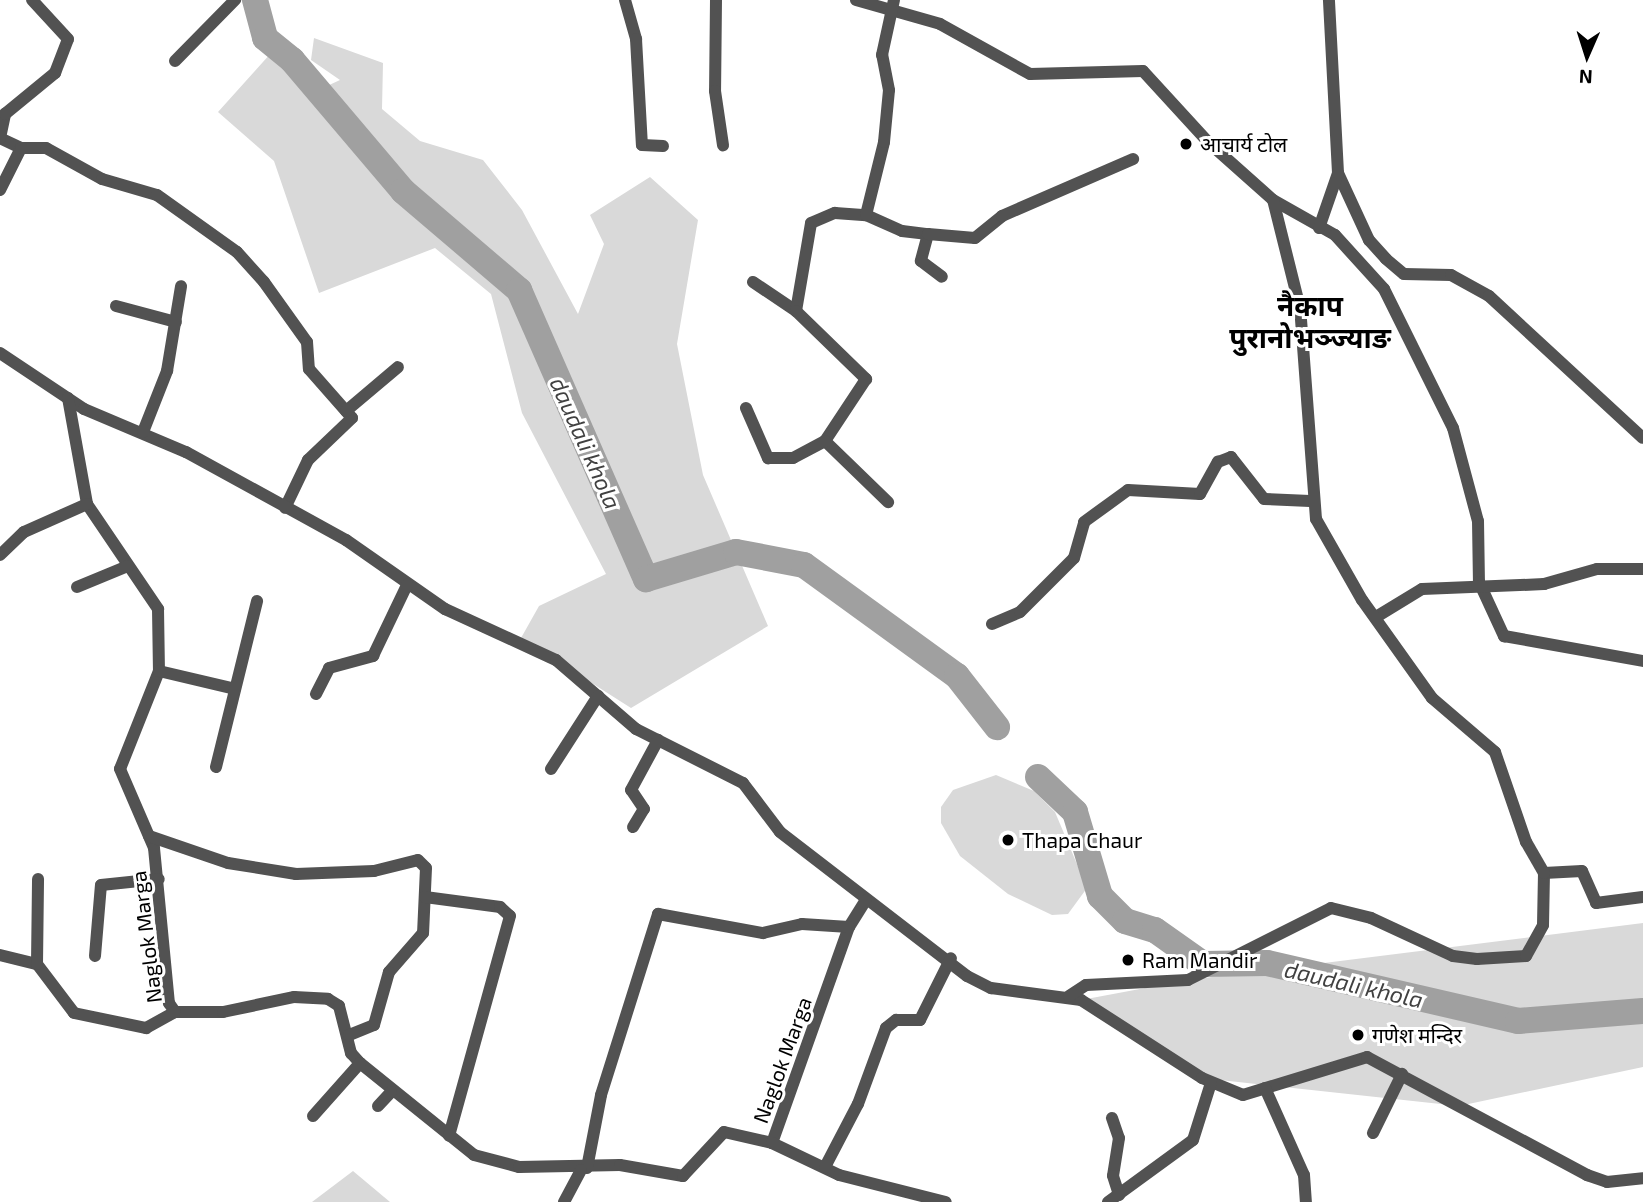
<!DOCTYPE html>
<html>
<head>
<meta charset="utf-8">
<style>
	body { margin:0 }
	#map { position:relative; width:1643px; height:1202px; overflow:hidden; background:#fff; font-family:"Exo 2","Noto Sans Devanagari",sans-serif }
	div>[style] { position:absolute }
	.green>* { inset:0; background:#d9d9d9 }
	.river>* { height:26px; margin:-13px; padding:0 13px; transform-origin:13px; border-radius:13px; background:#a0a0a0 }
	.street>* { height:12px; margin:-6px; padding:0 6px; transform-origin:6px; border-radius:6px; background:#525252 }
	.dots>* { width:19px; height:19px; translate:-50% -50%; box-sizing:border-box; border:4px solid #fff; border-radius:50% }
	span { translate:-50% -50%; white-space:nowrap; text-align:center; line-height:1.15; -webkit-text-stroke:6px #fff; paint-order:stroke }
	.poi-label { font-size:21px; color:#000 }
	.left { translate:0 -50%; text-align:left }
	.street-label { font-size:21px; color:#000 }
	.water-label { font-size:23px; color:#414141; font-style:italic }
	.district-label { font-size:28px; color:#000; font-weight:700 }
	.north { position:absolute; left:1552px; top:21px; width:70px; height:70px; -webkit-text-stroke:5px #fff; paint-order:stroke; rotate:183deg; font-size:19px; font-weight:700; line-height:28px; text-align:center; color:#000 }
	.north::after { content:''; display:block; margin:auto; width:24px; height:32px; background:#000; clip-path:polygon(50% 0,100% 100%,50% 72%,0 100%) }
</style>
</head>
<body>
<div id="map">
	<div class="green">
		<i style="clip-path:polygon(314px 38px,383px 63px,382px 109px,420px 141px,483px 160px,522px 210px,578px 314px,604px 244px,590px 215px,650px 177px,698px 220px,677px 344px,703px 475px,768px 626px,631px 708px,521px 638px,539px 606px,606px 574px,522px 413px,491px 294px,435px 248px,319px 293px,274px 161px,218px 112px,271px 53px,312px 93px,340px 80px,311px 60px)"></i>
		<i style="clip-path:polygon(996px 775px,1034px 791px,1055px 812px,1087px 888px,1068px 914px,1052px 915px,1008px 894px,960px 856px,941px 823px,941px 807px,953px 790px)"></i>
		<i style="clip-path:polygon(1643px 923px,1643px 1067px,1459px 1106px,1202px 1078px,1081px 1000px,1188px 980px)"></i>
		<i style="clip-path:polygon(353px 1171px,390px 1202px,312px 1202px)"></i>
	</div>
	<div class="river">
		<i style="left:255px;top:0;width:39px;rotate:75deg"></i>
		<i style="left:265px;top:38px;width:35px;rotate:39deg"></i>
		<i style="left:292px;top:60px;width:172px;rotate:49.7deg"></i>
		<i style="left:403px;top:191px;width:153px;rotate:40.5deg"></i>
		<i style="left:519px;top:290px;width:316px;rotate:66.3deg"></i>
		<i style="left:646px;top:579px;width:94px;rotate:-16.7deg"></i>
		<i style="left:736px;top:552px;width:69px;rotate:10.8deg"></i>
		<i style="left:804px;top:565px;width:189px;rotate:36deg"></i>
		<i style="left:957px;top:676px;width:65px;rotate:51.9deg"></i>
		<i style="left:1038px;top:777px;width:51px;rotate:43.4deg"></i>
		<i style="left:1075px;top:812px;width:88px;rotate:73.4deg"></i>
		<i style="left:1100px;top:896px;width:35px;rotate:45deg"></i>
		<i style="left:1125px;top:921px;width:31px;rotate:17deg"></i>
		<i style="left:1155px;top:930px;width:59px;rotate:35.3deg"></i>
		<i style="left:1203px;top:964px;width:64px;rotate:-0.9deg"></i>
		<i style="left:1267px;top:963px;width:258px;rotate:13deg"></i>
		<i style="left:1518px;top:1021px;width:125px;rotate:-4.6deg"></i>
	</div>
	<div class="street">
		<i style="left:625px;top:0;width:41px;rotate:74.2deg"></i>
		<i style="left:636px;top:39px;width:106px;rotate:86.8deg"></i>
		<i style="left:642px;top:145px;width:21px;rotate:3deg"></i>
		<i style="left:716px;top:0;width:91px;rotate:90.6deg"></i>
		<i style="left:715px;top:91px;width:55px;rotate:81.6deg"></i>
		<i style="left:856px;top:0;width:87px;rotate:15.9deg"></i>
		<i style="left:940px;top:24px;width:103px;rotate:29.1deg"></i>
		<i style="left:1030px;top:74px;width:113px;rotate:-1.5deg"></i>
		<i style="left:1143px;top:71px;width:96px;rotate:47.5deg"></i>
		<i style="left:1208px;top:142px;width:87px;rotate:41.7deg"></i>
		<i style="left:1273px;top:200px;width:71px;rotate:29.4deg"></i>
		<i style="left:1335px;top:235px;width:73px;rotate:47.8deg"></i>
		<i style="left:1384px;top:289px;width:155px;rotate:63.6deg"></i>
		<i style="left:1453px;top:428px;width:96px;rotate:75deg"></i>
		<i style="left:1478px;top:521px;width:61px;rotate:89.1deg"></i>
		<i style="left:1479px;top:582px;width:60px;rotate:65.2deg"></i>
		<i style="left:1504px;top:636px;width:141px;rotate:10.2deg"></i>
		<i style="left:175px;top:61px;width:86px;rotate:-45.5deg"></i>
		<i style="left:21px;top:148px;width:23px;rotate:-155deg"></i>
		<i style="left:0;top:138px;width:25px;rotate:-78deg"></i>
		<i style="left:5px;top:114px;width:65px;rotate:-39.4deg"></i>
		<i style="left:55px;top:73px;width:36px;rotate:-69deg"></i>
		<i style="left:68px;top:39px;width:53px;rotate:-132.7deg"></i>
		<i style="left:1338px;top:173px;width:74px;rotate:65.2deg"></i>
		<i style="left:1369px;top:240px;width:25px;rotate:48deg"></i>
		<i style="left:1386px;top:259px;width:23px;rotate:40deg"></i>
		<i style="left:1404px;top:274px;width:47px;rotate:1.2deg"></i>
		<i style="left:1451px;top:275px;width:43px;rotate:28.9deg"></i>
		<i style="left:1489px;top:296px;width:209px;rotate:42.7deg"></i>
		<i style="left:0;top:190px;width:47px;rotate:-63.4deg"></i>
		<i style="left:21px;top:148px;width:25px"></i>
		<i style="left:46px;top:148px;width:64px;rotate:29deg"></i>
		<i style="left:102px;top:179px;width:57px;rotate:16.2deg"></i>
		<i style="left:157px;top:195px;width:98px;rotate:35.5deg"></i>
		<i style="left:237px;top:252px;width:40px;rotate:48deg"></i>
		<i style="left:264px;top:282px;width:74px;rotate:54.4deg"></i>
		<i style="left:307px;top:342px;width:27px;rotate:86deg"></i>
		<i style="left:309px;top:369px;width:65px;rotate:48.7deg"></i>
		<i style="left:352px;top:418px;width:61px;rotate:136.3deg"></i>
		<i style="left:308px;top:460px;width:53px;rotate:115.6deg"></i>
		<i style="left:866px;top:215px;width:39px;rotate:24deg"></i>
		<i style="left:902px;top:231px;width:26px;rotate:7deg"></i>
		<i style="left:928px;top:234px;width:28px;rotate:105deg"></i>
		<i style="left:921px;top:261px;width:26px;rotate:37deg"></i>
		<i style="left:1319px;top:228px;width:58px;rotate:-70.9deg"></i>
		<i style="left:1338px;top:173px;width:173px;rotate:-93deg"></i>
		<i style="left:928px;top:234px;width:47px;rotate:4.9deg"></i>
		<i style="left:975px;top:238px;width:35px;rotate:-39deg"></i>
		<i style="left:1002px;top:216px;width:143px;rotate:-23.5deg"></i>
		<i style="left:753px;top:282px;width:52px;rotate:34deg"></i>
		<i style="left:796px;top:311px;width:89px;rotate:-80.3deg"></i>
		<i style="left:811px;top:223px;width:26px;rotate:-23deg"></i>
		<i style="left:835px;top:213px;width:31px;rotate:4deg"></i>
		<i style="left:866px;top:215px;width:75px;rotate:-76.1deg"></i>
		<i style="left:884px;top:142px;width:52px;rotate:-84.5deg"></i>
		<i style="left:889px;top:90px;width:36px;rotate:-101deg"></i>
		<i style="left:882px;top:55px;width:56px;rotate:-77.7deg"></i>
		<i style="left:116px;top:306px;width:62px;rotate:14.9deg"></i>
		<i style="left:796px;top:311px;width:98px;rotate:44.2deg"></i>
		<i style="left:866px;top:379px;width:74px;rotate:123.5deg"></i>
		<i style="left:825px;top:441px;width:88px;rotate:44.1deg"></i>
		<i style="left:0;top:353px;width:101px;rotate:33.7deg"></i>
		<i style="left:84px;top:409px;width:111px;rotate:22.9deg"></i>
		<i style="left:186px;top:452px;width:183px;rotate:28.8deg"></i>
		<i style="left:346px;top:540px;width:121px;rotate:34.9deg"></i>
		<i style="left:445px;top:609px;width:122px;rotate:24.7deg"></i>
		<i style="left:556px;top:660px;width:106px;rotate:40.8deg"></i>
		<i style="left:636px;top:729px;width:120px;rotate:26.8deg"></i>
		<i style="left:743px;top:783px;width:61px;rotate:52.9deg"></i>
		<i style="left:780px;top:832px;width:236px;rotate:37.6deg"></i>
		<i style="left:967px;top:976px;width:27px;rotate:27deg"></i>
		<i style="left:991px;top:988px;width:91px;rotate:7.6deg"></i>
		<i style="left:1081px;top:1000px;width:144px;rotate:32.8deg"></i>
		<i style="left:1202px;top:1078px;width:44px;rotate:22.5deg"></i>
		<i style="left:1243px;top:1095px;width:130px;rotate:-17deg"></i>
		<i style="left:1367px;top:1057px;width:250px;rotate:28.2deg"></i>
		<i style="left:1587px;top:1175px;width:21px;rotate:19deg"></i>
		<i style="left:1607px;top:1182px;width:36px;rotate:-6deg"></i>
		<i style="left:68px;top:398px;width:108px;rotate:79.8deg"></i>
		<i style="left:87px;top:504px;width:127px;rotate:55.9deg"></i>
		<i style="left:158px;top:609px;width:62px;rotate:89.1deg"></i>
		<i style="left:159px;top:671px;width:105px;rotate:111.7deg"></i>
		<i style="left:120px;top:769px;width:86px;rotate:66.7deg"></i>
		<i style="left:154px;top:848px;width:156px;rotate:84.5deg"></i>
		<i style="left:169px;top:1003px;width:11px;rotate:56deg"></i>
		<i style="left:175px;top:1012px;width:48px"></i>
		<i style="left:223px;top:1012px;width:73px;rotate:-11.9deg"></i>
		<i style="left:294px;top:997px;width:34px;rotate:3deg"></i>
		<i style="left:328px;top:999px;width:13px;rotate:32deg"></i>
		<i style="left:339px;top:1006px;width:49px;rotate:75.7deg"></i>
		<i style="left:351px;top:1053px;width:13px;rotate:48deg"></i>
		<i style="left:360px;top:1063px;width:146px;rotate:38.9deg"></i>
		<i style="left:474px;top:1155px;width:47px;rotate:14.9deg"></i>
		<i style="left:519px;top:1167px;width:101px;rotate:-1.1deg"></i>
		<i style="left:620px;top:1165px;width:64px;rotate:9.9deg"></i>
		<i style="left:683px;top:1176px;width:60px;rotate:-47deg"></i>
		<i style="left:724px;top:1132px;width:49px;rotate:12.9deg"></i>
		<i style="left:772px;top:1143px;width:229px;rotate:-70.4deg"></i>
		<i style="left:849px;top:927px;width:31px;rotate:-58deg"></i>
		<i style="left:746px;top:408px;width:55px;rotate:66.3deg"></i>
		<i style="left:768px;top:458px;width:25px"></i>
		<i style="left:793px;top:458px;width:36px;rotate:-28deg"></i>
		<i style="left:346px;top:411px;width:68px;rotate:-40.2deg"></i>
		<i style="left:143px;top:432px;width:66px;rotate:-68.5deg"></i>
		<i style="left:167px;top:371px;width:86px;rotate:-80.6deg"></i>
		<i style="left:0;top:555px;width:33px;rotate:-44deg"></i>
		<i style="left:24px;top:532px;width:69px;rotate:-24deg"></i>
		<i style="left:77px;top:587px;width:55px;rotate:-22.4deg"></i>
		<i style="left:1376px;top:617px;width:54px;rotate:-31.3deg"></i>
		<i style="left:1422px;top:589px;width:122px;rotate:-2.3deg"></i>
		<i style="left:1544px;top:584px;width:55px;rotate:-15.8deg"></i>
		<i style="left:1597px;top:569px;width:46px"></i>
		<i style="left:992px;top:624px;width:30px;rotate:-23deg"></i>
		<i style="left:1020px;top:612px;width:76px;rotate:-45deg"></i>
		<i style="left:1074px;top:558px;width:37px;rotate:-74deg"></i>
		<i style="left:1084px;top:522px;width:54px;rotate:-36deg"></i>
		<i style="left:1128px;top:490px;width:72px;rotate:3.2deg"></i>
		<i style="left:1200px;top:494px;width:37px;rotate:-61deg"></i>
		<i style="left:1218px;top:462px;width:14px;rotate:-21deg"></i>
		<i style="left:1231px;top:457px;width:53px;rotate:51.8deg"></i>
		<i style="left:1264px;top:499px;width:46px;rotate:2.5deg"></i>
		<i style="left:159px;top:671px;width:78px;rotate:13.3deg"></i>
		<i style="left:316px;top:694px;width:29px;rotate:-63deg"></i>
		<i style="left:329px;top:668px;width:46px;rotate:-15.3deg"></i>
		<i style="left:373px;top:656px;width:79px;rotate:-64.4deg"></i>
		<i style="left:216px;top:767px;width:171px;rotate:-76.1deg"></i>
		<i style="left:551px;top:769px;width:87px;rotate:-57.2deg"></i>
		<i style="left:633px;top:827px;width:21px;rotate:-59deg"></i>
		<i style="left:644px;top:809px;width:23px;rotate:-124deg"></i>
		<i style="left:631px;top:790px;width:57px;rotate:-61.6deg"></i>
		<i style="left:149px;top:836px;width:83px;rotate:18.9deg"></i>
		<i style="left:228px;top:863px;width:69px;rotate:9.2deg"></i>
		<i style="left:296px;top:874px;width:78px;rotate:-2.2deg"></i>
		<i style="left:374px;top:871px;width:45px;rotate:-14deg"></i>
		<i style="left:418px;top:860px;width:11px;rotate:45deg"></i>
		<i style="left:426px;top:868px;width:65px;rotate:92.6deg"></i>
		<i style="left:423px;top:933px;width:52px;rotate:131.1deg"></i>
		<i style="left:389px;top:972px;width:55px;rotate:105.8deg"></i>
		<i style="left:374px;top:1025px;width:27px;rotate:158deg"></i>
		<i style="left:1544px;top:873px;width:38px;rotate:-3deg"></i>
		<i style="left:1582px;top:871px;width:35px;rotate:66deg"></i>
		<i style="left:1596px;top:903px;width:47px;rotate:-7.3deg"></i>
		<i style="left:425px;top:897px;width:76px;rotate:7.6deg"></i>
		<i style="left:500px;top:907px;width:13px;rotate:42deg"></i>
		<i style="left:510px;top:916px;width:228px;rotate:105.5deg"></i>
		<i style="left:0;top:955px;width:38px;rotate:14deg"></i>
		<i style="left:37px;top:964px;width:61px;rotate:52.9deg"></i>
		<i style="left:74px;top:1013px;width:74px;rotate:11.8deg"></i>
		<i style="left:146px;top:1028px;width:33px;rotate:-29deg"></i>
		<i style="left:95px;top:956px;width:71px;rotate:-85.2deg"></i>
		<i style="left:101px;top:885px;width:58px;rotate:-5.9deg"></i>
		<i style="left:37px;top:964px;width:85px;rotate:-89.3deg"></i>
		<i style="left:1069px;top:996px;width:20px;rotate:-33deg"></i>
		<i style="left:1086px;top:985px;width:102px;rotate:-2.8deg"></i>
		<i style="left:1188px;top:980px;width:160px;rotate:-26.7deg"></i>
		<i style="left:1331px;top:908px;width:41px;rotate:14deg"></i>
		<i style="left:1371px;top:918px;width:90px;rotate:24.9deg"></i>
		<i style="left:1453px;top:956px;width:24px;rotate:7deg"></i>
		<i style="left:1477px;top:959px;width:49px;rotate:-3.5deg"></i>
		<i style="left:1526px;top:956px;width:35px;rotate:-61deg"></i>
		<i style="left:1543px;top:925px;width:52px;rotate:-88.9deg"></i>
		<i style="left:1544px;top:873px;width:36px;rotate:-120deg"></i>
		<i style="left:1526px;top:842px;width:95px;rotate:-109deg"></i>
		<i style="left:1495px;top:752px;width:83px;rotate:-139.4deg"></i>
		<i style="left:1432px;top:698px;width:120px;rotate:-125.5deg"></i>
		<i style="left:1362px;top:600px;width:93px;rotate:-119.6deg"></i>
		<i style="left:1316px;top:519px;width:212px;rotate:-94.3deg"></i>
		<i style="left:1300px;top:308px;width:111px;rotate:-104deg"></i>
		<i style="left:1265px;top:1088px;width:95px;rotate:65.9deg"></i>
		<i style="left:1304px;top:1175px;width:27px;rotate:86deg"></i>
		<i style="left:378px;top:1106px;width:19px;rotate:-47deg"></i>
		<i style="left:313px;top:1116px;width:71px;rotate:-48.4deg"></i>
		<i style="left:1112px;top:1118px;width:21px;rotate:71deg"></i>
		<i style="left:1119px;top:1138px;width:38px;rotate:99deg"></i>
		<i style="left:1113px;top:1176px;width:20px;rotate:72deg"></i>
		<i style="left:1373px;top:1133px;width:66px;rotate:-63.8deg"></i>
		<i style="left:772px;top:1143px;width:74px;rotate:25.5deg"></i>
		<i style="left:839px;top:1175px;width:110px;rotate:14.2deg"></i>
		<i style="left:825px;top:1167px;width:71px;rotate:-62.4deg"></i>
		<i style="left:858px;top:1104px;width:81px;rotate:-69.8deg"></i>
		<i style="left:886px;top:1028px;width:13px;rotate:-39deg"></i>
		<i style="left:896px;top:1020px;width:24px"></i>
		<i style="left:920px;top:1020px;width:69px;rotate:-63.4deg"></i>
		<i style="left:587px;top:1168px;width:74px;rotate:-79.1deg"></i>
		<i style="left:601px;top:1095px;width:190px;rotate:-72.5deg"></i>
		<i style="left:658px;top:914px;width:107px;rotate:10.3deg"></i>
		<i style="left:763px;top:933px;width:40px;rotate:-13deg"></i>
		<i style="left:802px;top:924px;width:47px;rotate:3.7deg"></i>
		<i style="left:564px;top:1202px;width:36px;rotate:-62deg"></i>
		<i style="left:1108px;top:1202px;width:105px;rotate:-36.1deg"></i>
		<i style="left:1193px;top:1140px;width:60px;rotate:-72.5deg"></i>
	</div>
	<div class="dots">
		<i style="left:1186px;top:144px;background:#000"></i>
		<i style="left:1008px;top:840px;background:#000"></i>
		<i style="left:1128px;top:960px;background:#000"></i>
		<i style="left:1358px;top:1035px;background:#000"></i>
	</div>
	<div class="poi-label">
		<span class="left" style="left:1200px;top:144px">आचार्य टोल</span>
		<span class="left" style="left:1022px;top:840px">Thapa Chaur</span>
		<span class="left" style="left:1142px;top:960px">Ram Mandir</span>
		<span class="left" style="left:1372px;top:1035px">गणेश मन्दिर</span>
	</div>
	<div class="street-label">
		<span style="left:146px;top:937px;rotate:-97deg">Naglok Marga</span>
		<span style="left:782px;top:1060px;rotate:-70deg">Naglok Marga</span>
	</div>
	<div class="water-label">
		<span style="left:586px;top:443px;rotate:66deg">daudali khola</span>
		<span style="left:1354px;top:984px;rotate:13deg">daudali khola</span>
	</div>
	<div class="district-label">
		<span style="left:1310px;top:321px">नैकाप<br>पुरानोभञ्ज्याङ</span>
	</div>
	<div class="north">N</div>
</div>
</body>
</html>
